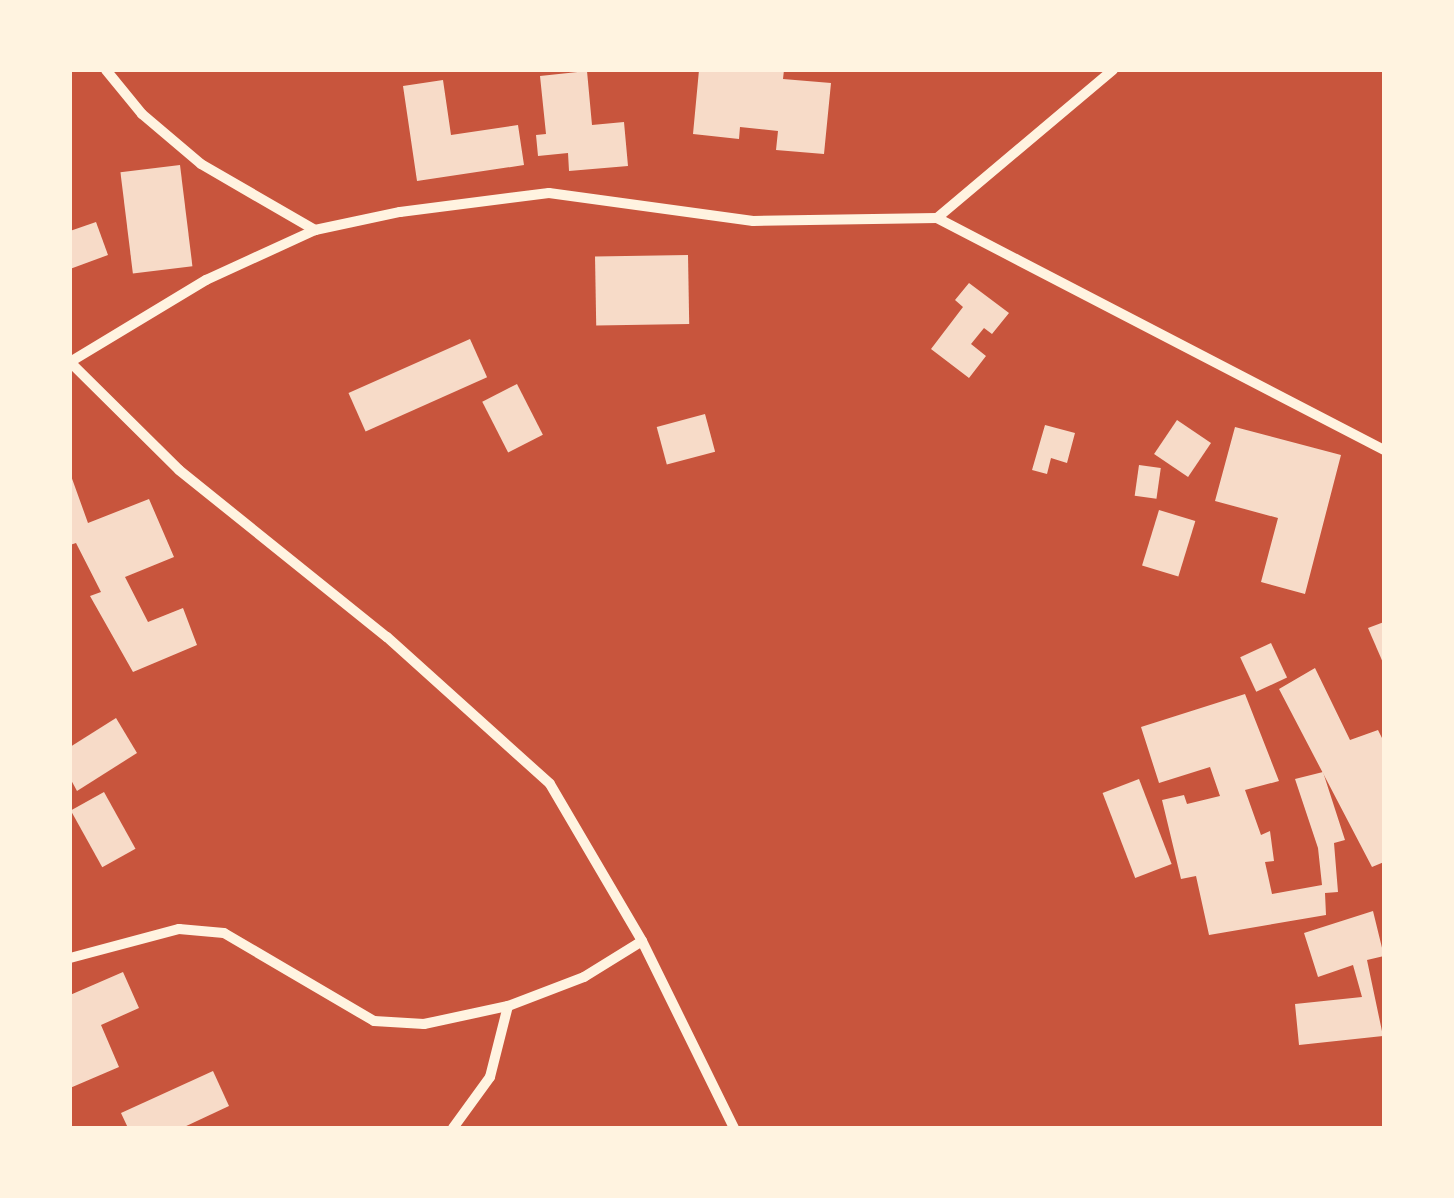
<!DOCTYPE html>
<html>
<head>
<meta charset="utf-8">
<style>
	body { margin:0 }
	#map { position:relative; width:1454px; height:1198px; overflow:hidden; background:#c8553d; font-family:"IBM Plex Serif",serif }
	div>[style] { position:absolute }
	.building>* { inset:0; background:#f7dbc8; transform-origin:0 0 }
	.minor>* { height:10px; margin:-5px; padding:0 5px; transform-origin:5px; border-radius:5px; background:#fff3e0 }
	span { translate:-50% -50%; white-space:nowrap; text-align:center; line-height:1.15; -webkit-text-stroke:8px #fff3e0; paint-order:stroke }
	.frame { position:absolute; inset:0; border:72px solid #fff3e0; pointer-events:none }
</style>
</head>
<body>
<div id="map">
	<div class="building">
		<i style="clip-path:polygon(699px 70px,784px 70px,783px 79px,831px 83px,824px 154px,776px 150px,778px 131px,740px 127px,739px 139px,693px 134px)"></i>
		<i style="clip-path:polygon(587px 71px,592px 125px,624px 122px,628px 166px,569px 171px,568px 153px,538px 156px,536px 135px,546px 134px,540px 76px)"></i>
		<i style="clip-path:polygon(443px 80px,451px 135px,518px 125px,524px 165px,417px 181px,403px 86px)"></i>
		<i style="left:180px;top:165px;width:102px;height:60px;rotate:83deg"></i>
		<i style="clip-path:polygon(96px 222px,108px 255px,70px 269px,70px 231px)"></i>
		<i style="left:688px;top:255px;width:69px;height:93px;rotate:89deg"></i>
		<i style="clip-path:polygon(969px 283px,1009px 313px,992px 334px,984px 328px,971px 344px,986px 356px,969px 378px,931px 349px,963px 307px,955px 300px)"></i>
		<i style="left:470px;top:339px;width:42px;height:133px;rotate:66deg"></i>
		<i style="left:517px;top:384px;width:57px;height:39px;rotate:63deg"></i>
		<i style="left:705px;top:414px;width:39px;height:50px;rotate:75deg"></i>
		<i style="left:1177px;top:420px;width:41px;height:41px;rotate:34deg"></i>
		<i style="clip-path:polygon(1045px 425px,1075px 433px,1067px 463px,1051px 458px,1047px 474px,1032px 470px)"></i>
		<i style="clip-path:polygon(1235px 427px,1341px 455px,1305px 594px,1261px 582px,1278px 518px,1215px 501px)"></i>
		<i style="left:1139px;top:465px;width:22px;height:31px;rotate:8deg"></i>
		<i style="clip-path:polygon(70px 473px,88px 523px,149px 499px,174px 557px,125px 577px,148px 622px,183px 608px,197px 645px,133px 672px,90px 596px,101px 592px,76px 543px,70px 545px)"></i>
		<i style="left:1159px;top:510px;width:38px;height:58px;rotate:17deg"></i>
		<i style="clip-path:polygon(1384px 622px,1384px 665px,1368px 628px)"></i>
		<i style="left:1271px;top:643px;width:38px;height:34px;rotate:65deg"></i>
		<i style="clip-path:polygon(1315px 668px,1350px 740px,1378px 730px,1384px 742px,1384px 862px,1372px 867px,1279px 689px)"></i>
		<i style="clip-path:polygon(1245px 694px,1279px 781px,1245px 790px,1261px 835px,1270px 831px,1274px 861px,1265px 862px,1272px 894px,1322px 885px,1318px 848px,1295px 779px,1323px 772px,1345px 840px,1334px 843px,1338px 892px,1325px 893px,1326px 915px,1209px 935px,1196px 876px,1181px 879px,1162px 800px,1184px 795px,1187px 804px,1220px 796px,1210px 767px,1159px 783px,1141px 727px)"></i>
		<i style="clip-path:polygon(116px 718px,137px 753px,77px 791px,70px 778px,70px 747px)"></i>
		<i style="left:1139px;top:779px;width:91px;height:39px;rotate:69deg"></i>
		<i style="left:104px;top:792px;width:65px;height:38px;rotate:61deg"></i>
		<i style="clip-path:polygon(1373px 911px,1384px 956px,1367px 960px,1383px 1036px,1299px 1045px,1295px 1004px,1362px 997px,1353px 965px,1318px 977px,1304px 933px)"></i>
		<i style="clip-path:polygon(123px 972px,139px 1008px,101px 1025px,119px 1067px,70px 1088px,70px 995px)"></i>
		<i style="clip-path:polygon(213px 1071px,229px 1106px,182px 1128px,128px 1128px,121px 1113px)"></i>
	</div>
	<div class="minor">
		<i style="left:106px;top:70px;width:57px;rotate:50.7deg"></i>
		<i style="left:142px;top:114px;width:77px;rotate:40.3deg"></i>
		<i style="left:201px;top:164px;width:132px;rotate:30.1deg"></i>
		<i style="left:937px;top:218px;width:504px;rotate:27.43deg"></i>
		<i style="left:70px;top:362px;width:159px;rotate:-31.1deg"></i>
		<i style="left:206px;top:280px;width:120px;rotate:-24.6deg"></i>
		<i style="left:315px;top:230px;width:87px;rotate:-12deg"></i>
		<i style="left:400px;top:212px;width:150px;rotate:-7.3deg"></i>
		<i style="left:549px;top:193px;width:206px;rotate:7.8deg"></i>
		<i style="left:753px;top:221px;width:184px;rotate:-0.9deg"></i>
		<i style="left:937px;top:218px;width:230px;rotate:-40.1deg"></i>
		<i style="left:70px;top:362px;width:153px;rotate:44.7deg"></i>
		<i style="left:179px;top:470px;width:267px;rotate:38.8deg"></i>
		<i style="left:387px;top:637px;width:219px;rotate:42deg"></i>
		<i style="left:550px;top:784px;width:182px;rotate:59.6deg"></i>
		<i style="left:642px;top:941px;width:208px;rotate:63.8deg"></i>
		<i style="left:70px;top:958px;width:113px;rotate:-14.9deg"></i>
		<i style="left:179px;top:929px;width:45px;rotate:5.1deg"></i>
		<i style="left:224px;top:933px;width:174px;rotate:30.4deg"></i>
		<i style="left:374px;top:1021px;width:50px;rotate:3.4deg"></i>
		<i style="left:424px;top:1024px;width:86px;rotate:-12.1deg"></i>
		<i style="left:508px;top:1006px;width:81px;rotate:-20.9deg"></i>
		<i style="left:584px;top:977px;width:68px;rotate:-31.8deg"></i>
		<i style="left:453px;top:1128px;width:63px;rotate:-54deg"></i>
		<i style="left:490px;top:1077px;width:73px;rotate:-75.8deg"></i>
	</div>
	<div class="frame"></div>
</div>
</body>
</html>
